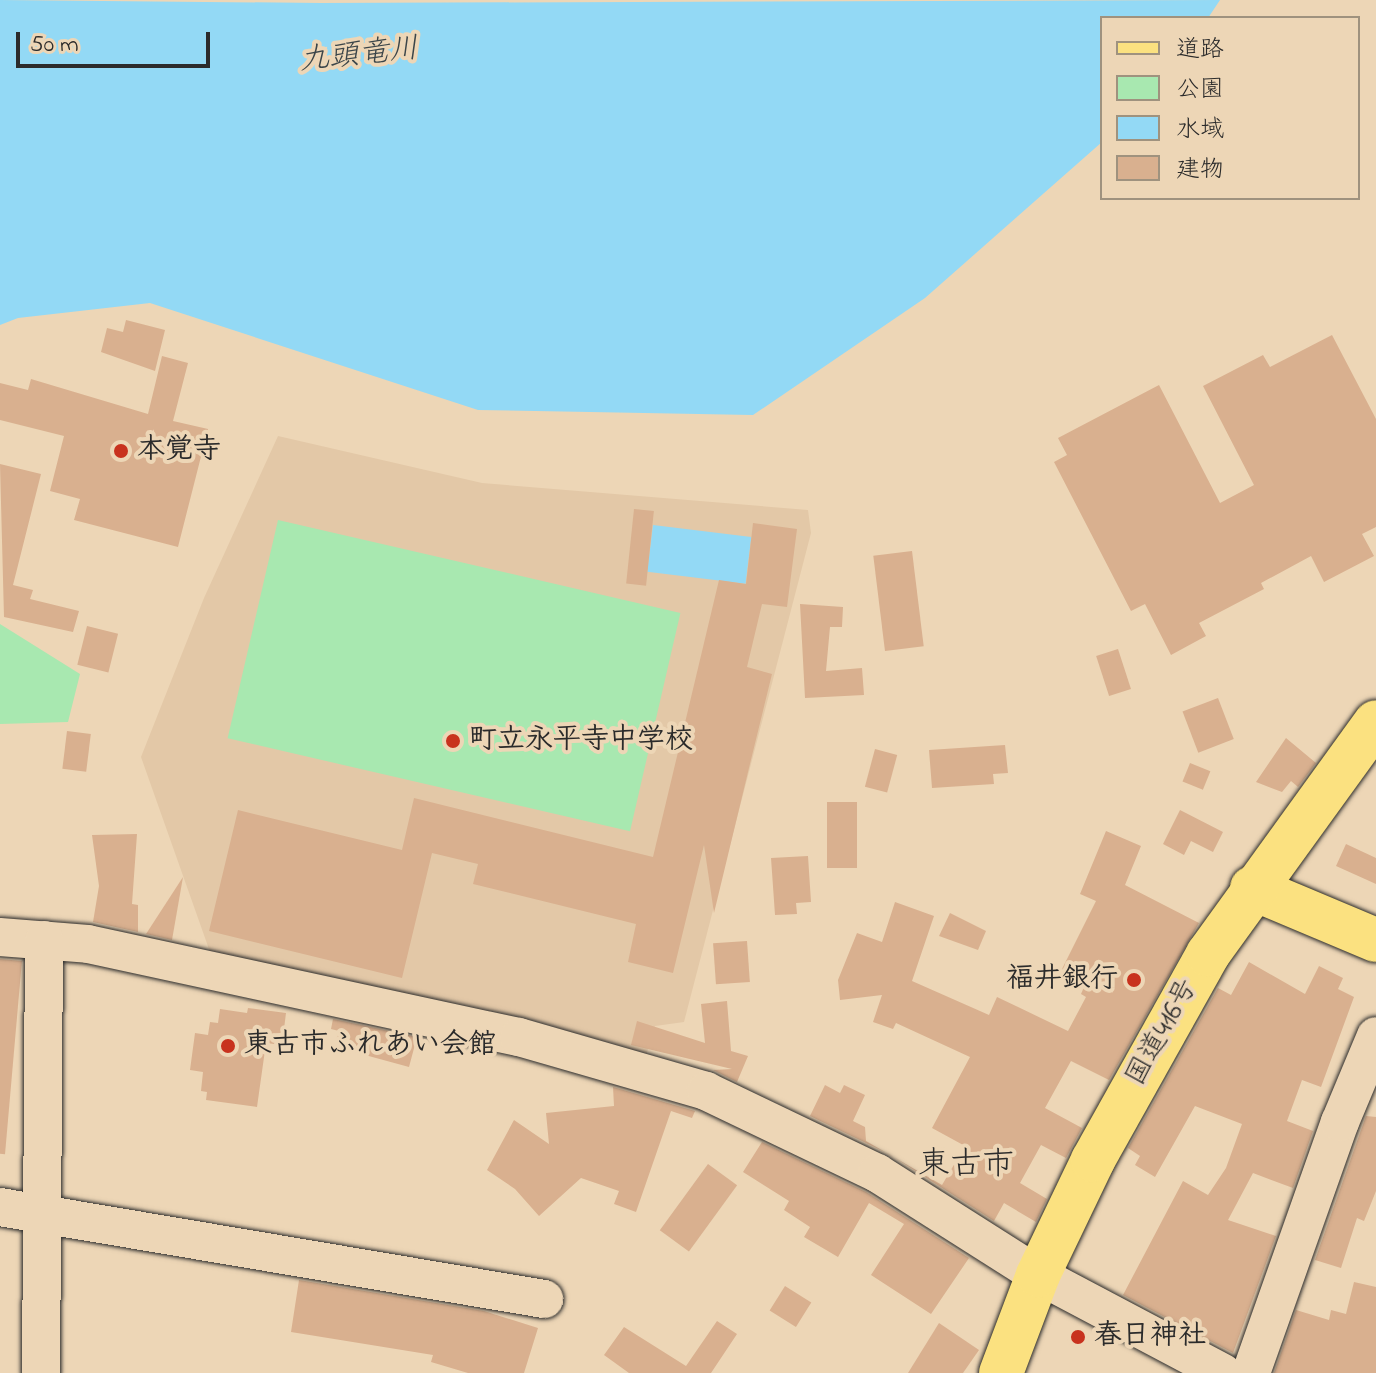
<!DOCTYPE html>
<html>
<head>
<meta charset="utf-8">
<style>
	body { margin:0 }
	#map { position:relative; width:1376px; height:1373px; overflow:hidden; background:#edd6b6; font-family:"Indie Flower","Klee One",sans-serif }
	div>[style] { position:absolute }
	.built>* { inset:0; background:#e3c8a7 }
	.green>* { inset:0; background:#a8e8b0; transform-origin:0 0 }
	.water>* { inset:0; background:#93d9f5; transform-origin:0 0 }
	.building>* { inset:0; background:#d9b08f; transform-origin:0 0 }
	.roads { filter:drop-shadow(0 0 2px #2b2b2b) drop-shadow(0 0 2px #2b2b2b) }
	.minor>* { height:38px; margin:-19px; padding:0 19px; transform-origin:19px; border-radius:19px; background:#edd6b6 }
	.major>* { height:44px; margin:-22px; padding:0 22px; transform-origin:22px; border-radius:22px; background:#fbe180 }
	.highway>* { height:44px; margin:-22px; padding:0 22px; transform-origin:22px; border-radius:22px; background:#fbe180 }
	.dots>* { width:22px; height:22px; translate:-50% -50%; box-sizing:border-box; border:4px solid #edd6b6; border-radius:50% }
	span { translate:-50% -50%; white-space:nowrap; text-align:center; line-height:1.15; -webkit-text-stroke:8px #edd6b6; paint-order:stroke }
	.poi-label { font-size:28px; color:#2b2b2b; font-weight:700 }
	.left { translate:0 -50%; text-align:left }
	.right { translate:-100% -50%; text-align:right }
	.street-label { font-size:28px; color:#2b2b2b }
	.water-label { font-size:30px; color:#3b4549; font-style:italic }
	.quarter-label { font-size:32px; color:#2b2b2b }
	.legend { position:absolute; left:1100px; top:16px; width:260px; height:184px; box-sizing:border-box; background:#edd6b6; border:2px solid #9f927e; margin:0; padding:10px 14px; list-style:none; font-size:24px; color:#2b2b2b }
	.legend li { display:flex; align-items:center; gap:16px; height:40px }
	.legend b { width:40px; border:2px solid #9f927e }
	.scale { position:absolute; left:16px; top:32px; width:194px; height:36px; box-sizing:border-box; border:4px solid #2b2b2b; border-top:0; padding-left:10px; font-size:24px; line-height:28px; white-space:nowrap; color:#2b2b2b; -webkit-text-stroke:6px #edd6b6; paint-order:stroke }
</style>
</head>
<body>
<div id="map">
	<div class="built">
		<i style="clip-path:polygon(278px 436px,482px 483px,808px 510px,811px 533px,684px 1022px,655px 1026px,645px 1059px,210px 952px,141px 757px,204px 598px)"></i>
	</div>
	<div class="green">
		<i style="left:278px;top:520px;width:413px;height:224px;rotate:13deg"></i>
		<i style="clip-path:polygon(0 624px,80px 674px,68px 722px,0 724px)"></i>
	</div>
	<div class="water">
		<i style="clip-path:polygon(0 0,321px 3px,1220px 0,1208px 18px,1102px 18px,1102px 142px,925px 298px,753px 415px,478px 410px,150px 303px,18px 318px,0 325px)"></i>
		<i style="left:653px;top:525px;width:99px;height:47px;rotate:7deg"></i>
	</div>
	<div class="building">
		<i style="clip-path:polygon(126px 320px,165px 330px,155px 371px,101px 352px,107px 328px,123px 332px)"></i>
		<i style="clip-path:polygon(1332px 335px,1376px 419px,1376px 527px,1362px 534px,1374px 556px,1324px 582px,1311px 556px,1261px 583px,1264px 589px,1199px 623px,1206px 636px,1171px 655px,1145px 604px,1131px 611px,1054px 462px,1067px 455px,1058px 438px,1159px 385px,1220px 503px,1254px 485px,1203px 386px,1263px 355px,1270px 367px)"></i>
		<i style="clip-path:polygon(162px 356px,188px 363px,173px 421px,208px 429px,178px 547px,74px 520px,80px 499px,50px 491px,64px 436px,0 420px,0 383px,28px 390px,31px 379px,148px 414px)"></i>
		<i style="clip-path:polygon(0 464px,41px 474px,13px 585px,33px 590px,30px 599px,79px 611px,73px 632px,4px 617px)"></i>
		<i style="left:634px;top:509px;width:20px;height:75px;rotate:6deg"></i>
		<i style="clip-path:polygon(753px 523px,797px 529px,787px 607px,762px 604px,747px 667px,772px 674px,748px 772px,714px 913px,704px 845px,673px 973px,628px 962px,636px 924px,473px 884px,478px 864px,432px 853px,402px 978px,209px 931px,238px 810px,402px 850px,414px 798px,653px 857px,719px 580px,746px 584px)"></i>
		<i style="left:912px;top:551px;width:96px;height:39px;rotate:83deg"></i>
		<i style="clip-path:polygon(800px 604px,843px 607px,842px 627px,830px 627px,826px 671px,862px 668px,864px 695px,805px 698px)"></i>
		<i style="left:87px;top:626px;width:32px;height:40px;rotate:14deg"></i>
		<i style="left:1118px;top:649px;width:42px;height:23px;rotate:72deg"></i>
		<i style="left:1218px;top:698px;width:44px;height:38px;rotate:69deg"></i>
		<i style="left:67px;top:731px;width:24px;height:38px;rotate:7deg"></i>
		<i style="clip-path:polygon(1286px 738px,1316px 763px,1298px 787px,1291px 781px,1282px 792px,1256px 782px)"></i>
		<i style="clip-path:polygon(1005px 745px,1008px 773px,993px 774px,994px 784px,932px 788px,929px 750px)"></i>
		<i style="left:875px;top:749px;width:23px;height:39px;rotate:15deg"></i>
		<i style="left:1190px;top:763px;width:22px;height:20px;rotate:22deg"></i>
		<i style="left:827px;top:802px;width:30px;height:66px"></i>
		<i style="clip-path:polygon(1180px 810px,1223px 832px,1213px 852px,1191px 841px,1184px 855px,1163px 844px)"></i>
		<i style="clip-path:polygon(1106px 831px,1141px 846px,1125px 885px,1199px 923px,1109px 1080px,1071px 1061px,1045px 1108px,1082px 1128px,1066px 1158px,1041px 1145px,1020px 1183px,1047px 1199px,1036px 1222px,1004px 1203px,994px 1221px,889px 1154px,810px 1116px,825px 1085px,840px 1093px,844px 1085px,865px 1095px,853px 1121px,865px 1127px,866px 1141px,942px 1185px,965px 1146px,932px 1128px,970px 1057px,896px 1023px,893px 1029px,873px 1022px,882px 995px,840px 1000px,838px 980px,857px 933px,882px 942px,895px 902px,934px 916px,912px 981px,989px 1015px,997px 997px,1068px 1031px,1086px 997px,1081px 994px,1084px 987px,1059px 975px,1096px 901px,1080px 894px)"></i>
		<i style="clip-path:polygon(137px 834px,132px 904px,138px 905px,138px 932px,93px 922px,99px 886px,92px 835px)"></i>
		<i style="clip-path:polygon(1346px 844px,1376px 858px,1376px 884px,1336px 866px)"></i>
		<i style="clip-path:polygon(808px 856px,811px 902px,796px 903px,797px 914px,775px 915px,771px 858px)"></i>
		<i style="clip-path:polygon(183px 877px,172px 940px,146px 934px)"></i>
		<i style="clip-path:polygon(950px 913px,986px 931px,978px 950px,939px 936px)"></i>
		<i style="left:747px;top:941px;width:41px;height:34px;rotate:86deg"></i>
		<i style="left:0;top:959px;width:22px;height:194px;rotate:5deg"></i>
		<i style="clip-path:polygon(1249px 962px,1305px 994px,1319px 966px,1343px 978px,1338px 989px,1354px 997px,1321px 1087px,1302px 1080px,1287px 1121px,1313px 1131px,1293px 1188px,1253px 1173px,1228px 1220px,1276px 1236px,1233px 1353px,1123px 1295px,1183px 1181px,1208px 1195px,1226px 1168px,1242px 1124px,1195px 1106px,1155px 1177px,1135px 1165px,1140px 1156px,1128px 1148px,1218px 988px,1231px 995px)"></i>
		<i style="clip-path:polygon(727px 1001px,731px 1051px,748px 1056px,737px 1082px,713px 1070px,732px 1069px,631px 1045px,637px 1021px,705px 1043px,701px 1004px)"></i>
		<i style="clip-path:polygon(248px 1008px,286px 1013px,282px 1045px,266px 1043px,257px 1107px,206px 1100px,207px 1092px,201px 1091px,203px 1072px,190px 1070px,195px 1033px,208px 1035px,210px 1022px,218px 1023px,220px 1009px,247px 1013px)"></i>
		<i style="clip-path:polygon(333px 1019px,417px 1037px,409px 1067px,354px 1052px,356px 1045px,337px 1039px,339px 1031px,331px 1029px)"></i>
		<i style="clip-path:polygon(613px 1087px,695px 1111px,692px 1118px,671px 1111px,636px 1212px,614px 1204px,619px 1191px,581px 1178px,539px 1216px,515px 1189px,487px 1170px,514px 1120px,549px 1144px,546px 1113px,614px 1106px)"></i>
		<i style="clip-path:polygon(1366px 1116px,1376px 1117px,1376px 1191px,1364px 1221px,1357px 1218px,1341px 1268px,1315px 1260px)"></i>
		<i style="clip-path:polygon(762px 1142px,866px 1192px,969px 1258px,931px 1314px,871px 1275px,904px 1224px,869px 1203px,838px 1257px,804px 1237px,810px 1227px,784px 1210px,789px 1201px,743px 1172px)"></i>
		<i style="left:708px;top:1164px;width:36px;height:82px;rotate:36deg"></i>
		<i style="clip-path:polygon(299px 1280px,484px 1311px,538px 1328px,524px 1373px,468px 1373px,431px 1362px,433px 1355px,291px 1332px)"></i>
		<i style="clip-path:polygon(1354px 1282px,1376px 1287px,1376px 1373px,1274px 1373px,1296px 1310px,1329px 1320px,1331px 1310px,1346px 1314px)"></i>
		<i style="left:785px;top:1286px;width:31px;height:29px;rotate:32deg"></i>
		<i style="clip-path:polygon(717px 1321px,737px 1334px,711px 1373px,629px 1373px,604px 1355px,624px 1327px,686px 1366px)"></i>
		<i style="clip-path:polygon(939px 1323px,979px 1350px,963px 1373px,908px 1373px)"></i>
	</div>
	<div class="roads">
		<div class="minor">
			<i style="left:0;top:937px;width:88px;rotate:4.5deg"></i>
			<i style="left:88px;top:944px;width:441px;rotate:12.2deg"></i>
			<i style="left:519px;top:1037px;width:195px;rotate:16.1deg"></i>
			<i style="left:706px;top:1091px;width:190px;rotate:25.6deg"></i>
			<i style="left:877px;top:1173px;width:191px;rotate:32.4deg"></i>
			<i style="left:1038px;top:1275px;width:209px;rotate:27.9deg"></i>
			<i style="left:0;top:1207px;width:552px;rotate:9.6deg"></i>
			<i style="left:41px;top:1373px;width:433px;rotate:-89.6deg"></i>
			<i style="left:1251px;top:1373px;width:266px;rotate:-70.5deg"></i>
			<i style="left:1340px;top:1122px;width:93px;rotate:-67.3deg"></i>
		</div>
		<div class="major">
			<i style="left:1252px;top:888px;width:134px;rotate:22.8deg"></i>
		</div>
		<div class="highway">
			<i style="left:1001px;top:1373px;width:105px;rotate:-69.3deg"></i>
			<i style="left:1038px;top:1275px;width:127px;rotate:-64.4deg"></i>
			<i style="left:1093px;top:1160px;width:236px;rotate:-60.8deg"></i>
			<i style="left:1208px;top:954px;width:286px;rotate:-54.1deg"></i>
		</div>
	</div>
	<div class="dots">
		<i style="left:121px;top:451px;background:#c8321e"></i>
		<i style="left:453px;top:741px;background:#c8321e"></i>
		<i style="left:1134px;top:980px;background:#c8321e"></i>
		<i style="left:228px;top:1046px;background:#c8321e"></i>
		<i style="left:1078px;top:1337px;background:#c8321e"></i>
	</div>
	<div class="poi-label">
		<span class="left" style="left:137px;top:451px">本覚寺</span>
		<span class="left" style="left:469px;top:741px">町立永平寺中学校</span>
		<span class="right" style="left:1118px;top:980px">福井銀行</span>
		<span class="left" style="left:244px;top:1046px">東古市ふれあい会館</span>
		<span class="left" style="left:1094px;top:1337px">春日神社</span>
	</div>
	<div class="street-label">
		<span style="left:1163px;top:1033px;rotate:-61deg">国道416号</span>
	</div>
	<div class="water-label">
		<span style="left:359px;top:56px;rotate:-6deg">九頭竜川</span>
	</div>
	<div class="quarter-label">
		<span style="left:966px;top:1166px">東古市</span>
	</div>
	<ul class="legend">
	<li><b style="height:10px;background:#fbe180"></b>道路</li>
	<li><b style="height:22px;background:#a8e8b0"></b>公園</li>
	<li><b style="height:22px;background:#93d9f5"></b>水域</li>
	<li><b style="height:22px;background:#d9b08f"></b>建物</li>
	</ul>
	<div class="scale">50 m</div>
</div>
</body>
</html>
